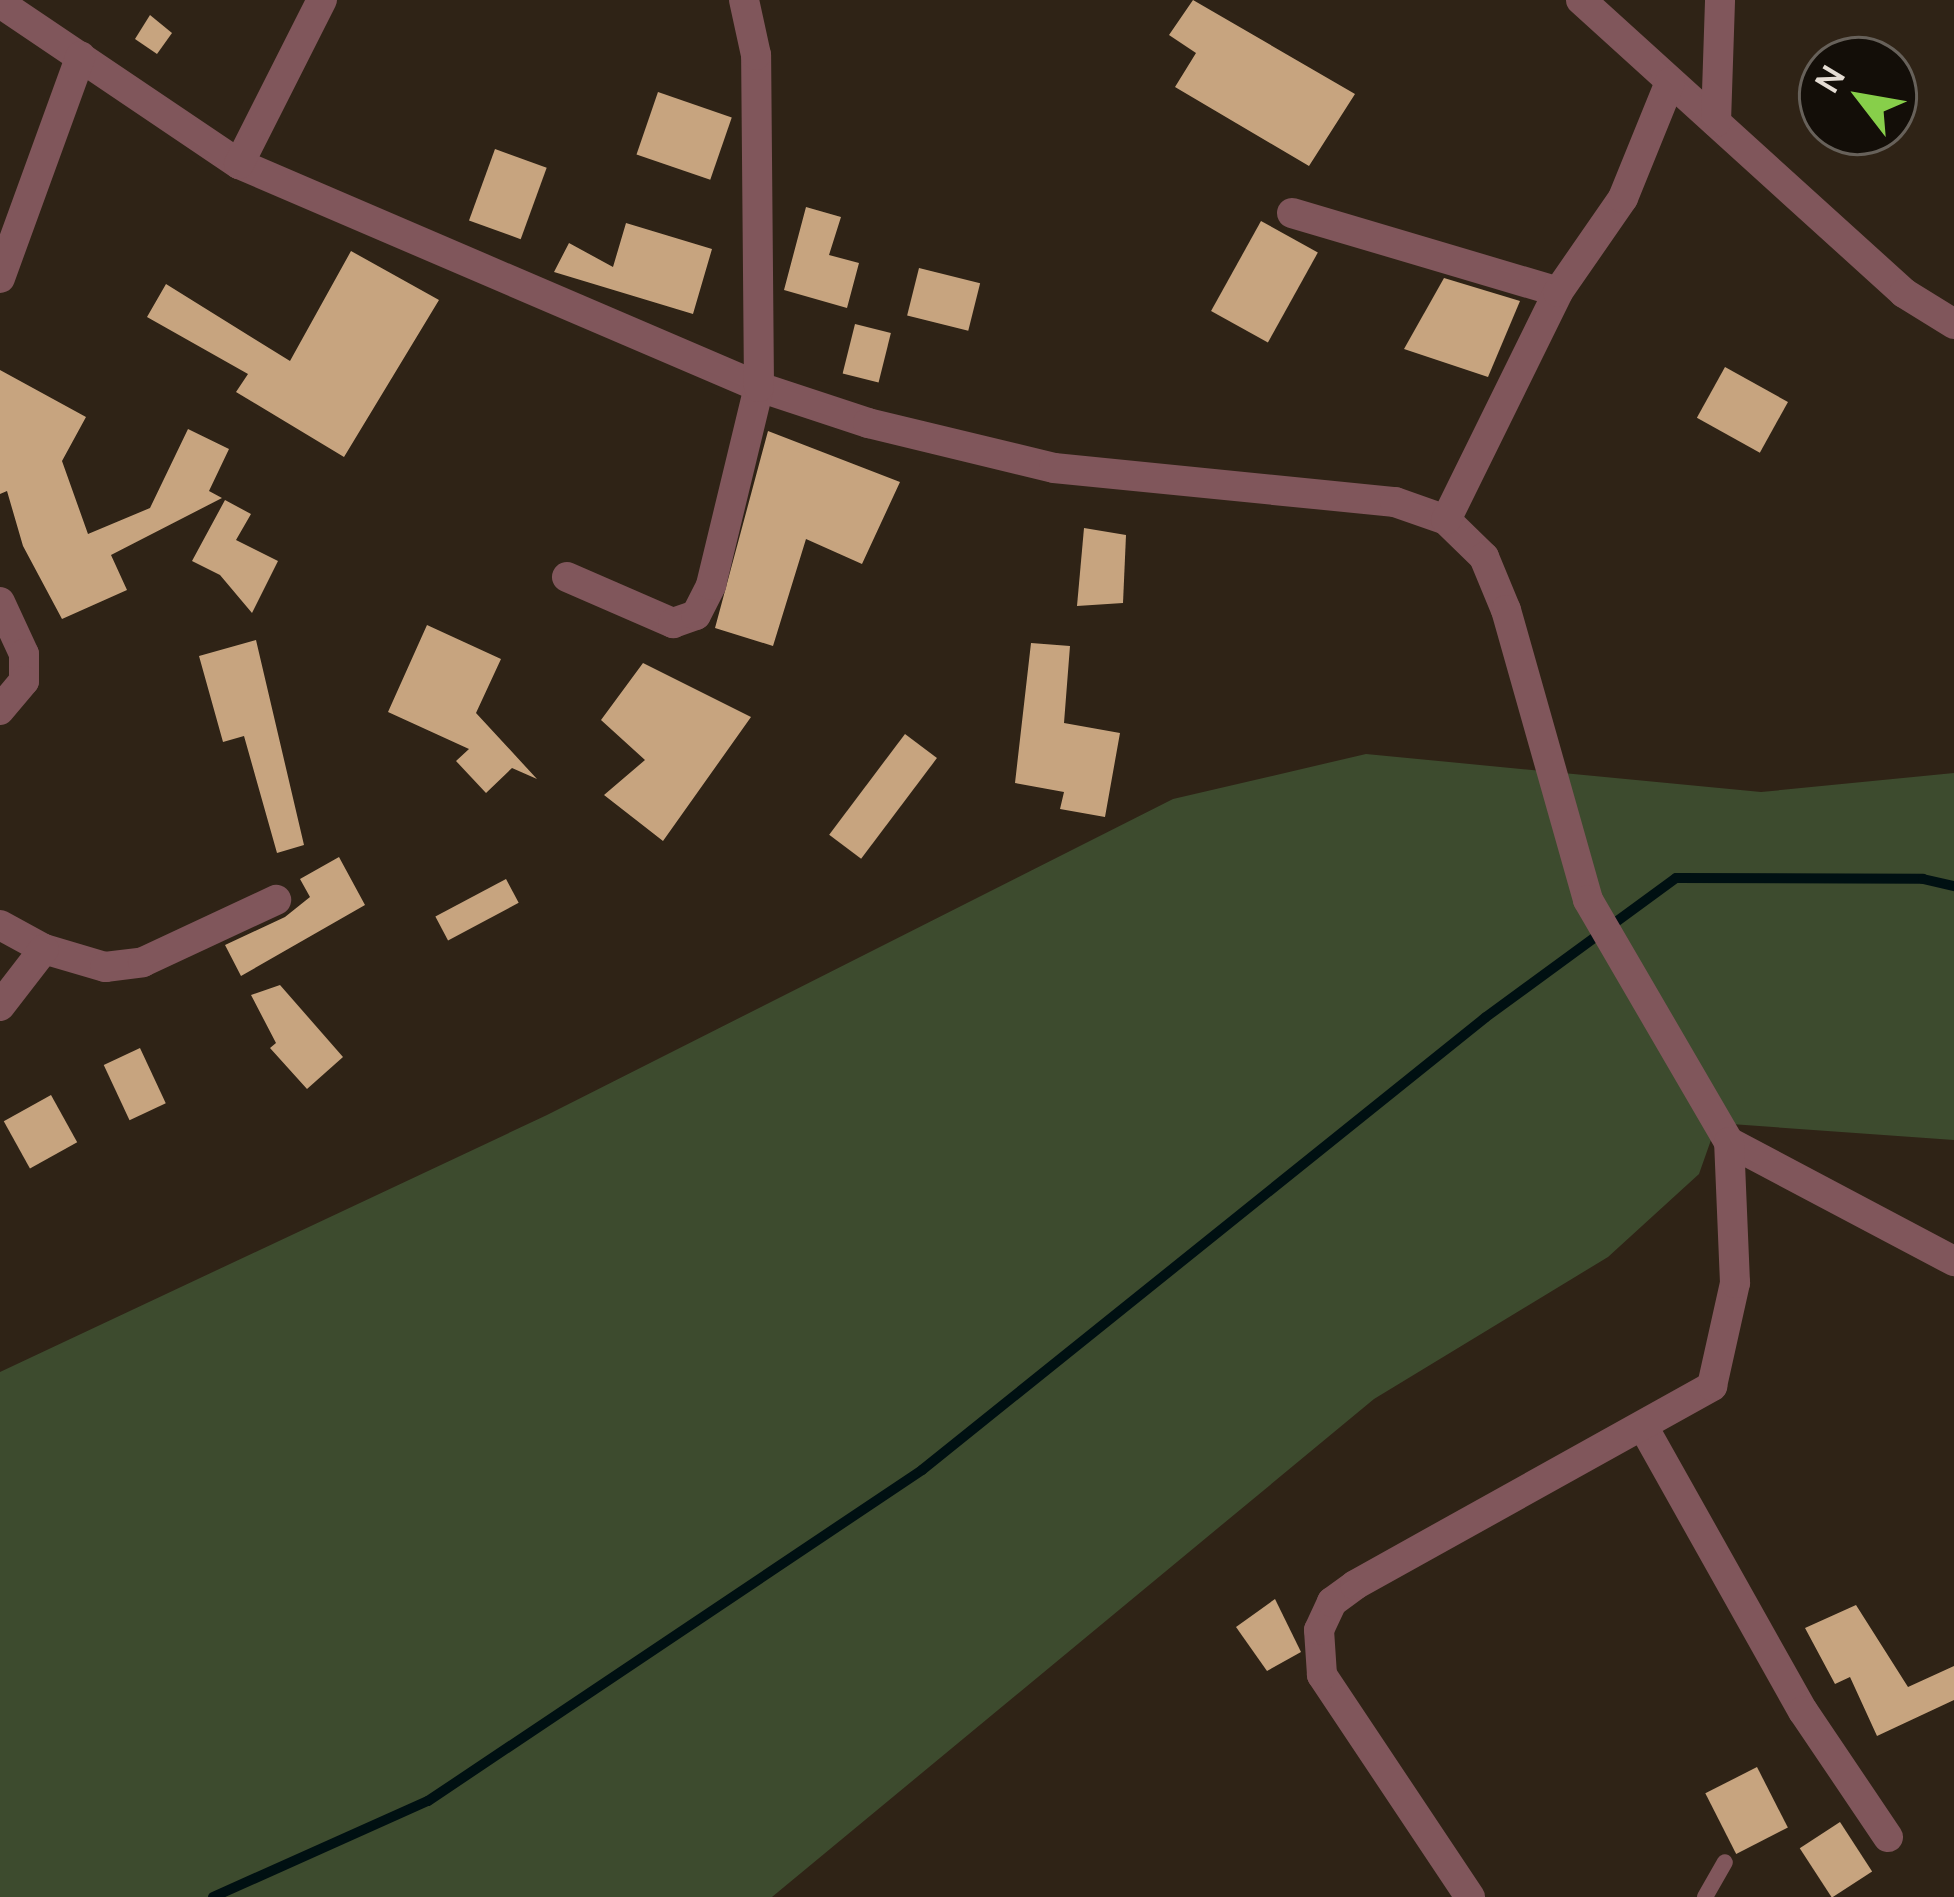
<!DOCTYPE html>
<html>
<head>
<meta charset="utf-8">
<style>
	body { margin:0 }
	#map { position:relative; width:1954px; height:1897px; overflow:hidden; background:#2f2316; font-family:Manrope,sans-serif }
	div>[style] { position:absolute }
	.green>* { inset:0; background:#3d4b2e }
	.stream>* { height:10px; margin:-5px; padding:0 5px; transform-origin:5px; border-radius:5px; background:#001012 }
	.building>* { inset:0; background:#c7a47f; transform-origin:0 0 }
	.service>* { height:16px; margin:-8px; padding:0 8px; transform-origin:8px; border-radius:8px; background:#80565b }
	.minor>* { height:30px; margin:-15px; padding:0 15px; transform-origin:15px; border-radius:15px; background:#80565b }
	span { translate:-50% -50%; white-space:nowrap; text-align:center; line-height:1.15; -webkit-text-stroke:12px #130e08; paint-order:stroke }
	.north { position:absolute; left:1798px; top:36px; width:120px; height:120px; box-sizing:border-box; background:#130e08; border:3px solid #67615a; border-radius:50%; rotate:301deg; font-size:33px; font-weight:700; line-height:48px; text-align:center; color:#e5ddd4 }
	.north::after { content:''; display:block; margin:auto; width:42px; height:54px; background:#87cf4a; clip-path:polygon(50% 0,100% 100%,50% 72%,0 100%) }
</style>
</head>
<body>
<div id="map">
	<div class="green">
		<i style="clip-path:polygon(1366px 754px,1761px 792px,1954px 773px,1954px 1140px,1717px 1123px,1699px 1174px,1608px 1257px,1374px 1399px,772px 1897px,0 1897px,0 1372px,547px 1115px,1173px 799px)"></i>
	</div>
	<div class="stream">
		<i style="left:213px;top:1897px;width:235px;rotate:-24.1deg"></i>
		<i style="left:428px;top:1801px;width:595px;rotate:-33.82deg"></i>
		<i style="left:922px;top:1470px;width:723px;rotate:-38.77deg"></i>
		<i style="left:1486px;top:1017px;width:235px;rotate:-36.2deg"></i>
		<i style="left:1676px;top:878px;width:247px;rotate:0.2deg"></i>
		<i style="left:1923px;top:879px;width:32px;rotate:13deg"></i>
	</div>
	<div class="building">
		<i style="clip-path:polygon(1193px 0,1355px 94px,1309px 166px,1175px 87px,1196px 53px,1169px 35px)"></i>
		<i style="clip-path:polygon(150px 15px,172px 33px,157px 54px,135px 39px)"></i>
		<i style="left:658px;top:92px;width:78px;height:66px;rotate:19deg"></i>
		<i style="left:495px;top:149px;width:55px;height:76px;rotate:20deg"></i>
		<i style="clip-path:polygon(806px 207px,841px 217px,829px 255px,859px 263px,847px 308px,784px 290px)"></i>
		<i style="left:1261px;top:221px;width:65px;height:103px;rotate:29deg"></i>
		<i style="clip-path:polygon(626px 223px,712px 249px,693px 314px,554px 272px,569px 243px,613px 267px)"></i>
		<i style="clip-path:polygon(351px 251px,439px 300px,344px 457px,236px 392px,248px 374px,147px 317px,166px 284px,290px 361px)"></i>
		<i style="left:919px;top:268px;width:63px;height:49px;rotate:14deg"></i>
		<i style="clip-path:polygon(1444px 278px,1520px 301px,1488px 377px,1404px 349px)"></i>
		<i style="left:855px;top:324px;width:37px;height:51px;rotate:14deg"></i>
		<i style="left:1725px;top:367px;width:72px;height:58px;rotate:29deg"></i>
		<i style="clip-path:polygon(0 370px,86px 417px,62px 461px,88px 534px,150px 508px,188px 429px,229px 449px,209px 491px,222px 498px,111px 555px,127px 590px,62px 619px,23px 546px,7px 491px,0 494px)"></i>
		<i style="clip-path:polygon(768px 431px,900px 482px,862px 564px,806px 539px,773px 646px,715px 628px)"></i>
		<i style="clip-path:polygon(225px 500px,251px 514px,236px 540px,278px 561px,252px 613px,220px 575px,192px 561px)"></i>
		<i style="clip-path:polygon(1084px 528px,1126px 535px,1123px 603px,1077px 606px)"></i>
		<i style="clip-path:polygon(427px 625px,501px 659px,476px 713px,537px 779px,512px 768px,486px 793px,456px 761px,469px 749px,388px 712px)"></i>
		<i style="clip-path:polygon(256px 640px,304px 845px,277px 853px,244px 736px,223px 742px,199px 656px)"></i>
		<i style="clip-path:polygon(1031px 643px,1070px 646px,1064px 723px,1120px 733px,1105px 817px,1060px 809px,1064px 792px,1015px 783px)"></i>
		<i style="clip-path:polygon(643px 663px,751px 717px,663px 841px,604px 795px,645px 760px,601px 720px)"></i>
		<i style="left:905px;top:734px;width:40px;height:126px;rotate:37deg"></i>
		<i style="clip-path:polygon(339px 857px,365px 905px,241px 976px,225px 945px,285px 917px,310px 897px,300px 879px)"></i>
		<i style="left:506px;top:879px;width:27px;height:80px;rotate:62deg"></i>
		<i style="clip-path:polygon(280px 985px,343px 1057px,307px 1089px,270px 1048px,276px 1043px,251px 995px)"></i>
		<i style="left:140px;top:1048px;width:61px;height:40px;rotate:65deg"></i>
		<i style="left:51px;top:1095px;width:54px;height:54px;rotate:61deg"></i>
		<i style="clip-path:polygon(1275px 1599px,1301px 1652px,1267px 1671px,1236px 1627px)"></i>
		<i style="clip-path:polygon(1856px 1605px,1908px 1687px,1954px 1666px,1954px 1700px,1877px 1736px,1850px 1677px,1835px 1684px,1805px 1628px)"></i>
		<i style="left:1757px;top:1767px;width:68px;height:58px;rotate:63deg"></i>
		<i style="left:1840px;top:1822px;width:59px;height:48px;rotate:57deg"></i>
	</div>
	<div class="service">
		<i style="left:1705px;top:1897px;width:40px;rotate:-60.3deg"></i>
	</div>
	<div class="minor">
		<i style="left:1581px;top:0;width:436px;rotate:42.2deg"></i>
		<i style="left:1904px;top:293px;width:59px;rotate:31.8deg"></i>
		<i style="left:0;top:3px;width:288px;rotate:34deg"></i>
		<i style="left:239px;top:164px;width:566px;rotate:23.21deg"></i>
		<i style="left:759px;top:387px;width:115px;rotate:18.3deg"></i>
		<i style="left:868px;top:423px;width:191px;rotate:13.6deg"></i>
		<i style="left:1054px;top:468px;width:343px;rotate:5.7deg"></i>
		<i style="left:1395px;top:502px;width:54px;rotate:19.4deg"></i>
		<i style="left:1446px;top:520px;width:53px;rotate:44.2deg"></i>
		<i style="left:1484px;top:557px;width:57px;rotate:67.5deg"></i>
		<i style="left:1506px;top:610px;width:301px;rotate:74.2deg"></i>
		<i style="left:1588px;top:900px;width:280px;rotate:59.8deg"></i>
		<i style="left:1729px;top:1142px;width:255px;rotate:27.9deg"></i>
		<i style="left:1716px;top:122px;width:122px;rotate:-88.1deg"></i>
		<i style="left:239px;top:164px;width:184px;rotate:-63.2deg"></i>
		<i style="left:1292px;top:213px;width:277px;rotate:16.5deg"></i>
		<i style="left:0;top:278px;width:236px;rotate:-70deg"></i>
		<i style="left:1446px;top:520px;width:254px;rotate:-63.8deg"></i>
		<i style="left:1558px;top:292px;width:114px;rotate:-55.3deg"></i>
		<i style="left:1623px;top:198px;width:125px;rotate:-67.9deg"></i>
		<i style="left:567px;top:577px;width:116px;rotate:23.5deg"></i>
		<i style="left:673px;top:623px;width:24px;rotate:-19deg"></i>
		<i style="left:696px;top:615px;width:34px;rotate:-63deg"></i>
		<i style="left:711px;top:585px;width:204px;rotate:-76.4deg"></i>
		<i style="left:759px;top:387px;width:332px;rotate:-90.5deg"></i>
		<i style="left:756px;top:55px;width:56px;rotate:-102.3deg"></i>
		<i style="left:0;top:602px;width:57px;rotate:65.2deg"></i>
		<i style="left:24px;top:654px;width:27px;rotate:90deg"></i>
		<i style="left:24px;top:681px;width:38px;rotate:130deg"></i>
		<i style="left:0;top:925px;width:50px;rotate:28.6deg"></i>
		<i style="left:44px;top:949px;width:64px;rotate:16.4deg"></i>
		<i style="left:105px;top:967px;width:38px;rotate:-7deg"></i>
		<i style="left:143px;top:962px;width:147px;rotate:-25deg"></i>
		<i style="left:0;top:1006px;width:72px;rotate:-52.3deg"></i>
		<i style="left:1644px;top:1428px;width:325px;rotate:60.7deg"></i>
		<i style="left:1803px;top:1711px;width:152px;rotate:56deg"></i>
		<i style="left:1470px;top:1897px;width:267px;rotate:-123.7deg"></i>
		<i style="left:1322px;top:1675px;width:45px;rotate:-93.8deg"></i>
		<i style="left:1319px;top:1630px;width:31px;rotate:-65deg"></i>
		<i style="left:1332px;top:1602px;width:29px;rotate:-36deg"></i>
		<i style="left:1355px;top:1585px;width:409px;rotate:-29.1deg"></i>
		<i style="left:1712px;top:1386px;width:106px;rotate:-77.4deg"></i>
		<i style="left:1735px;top:1283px;width:141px;rotate:-92.4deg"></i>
	</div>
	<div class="north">N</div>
</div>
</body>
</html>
